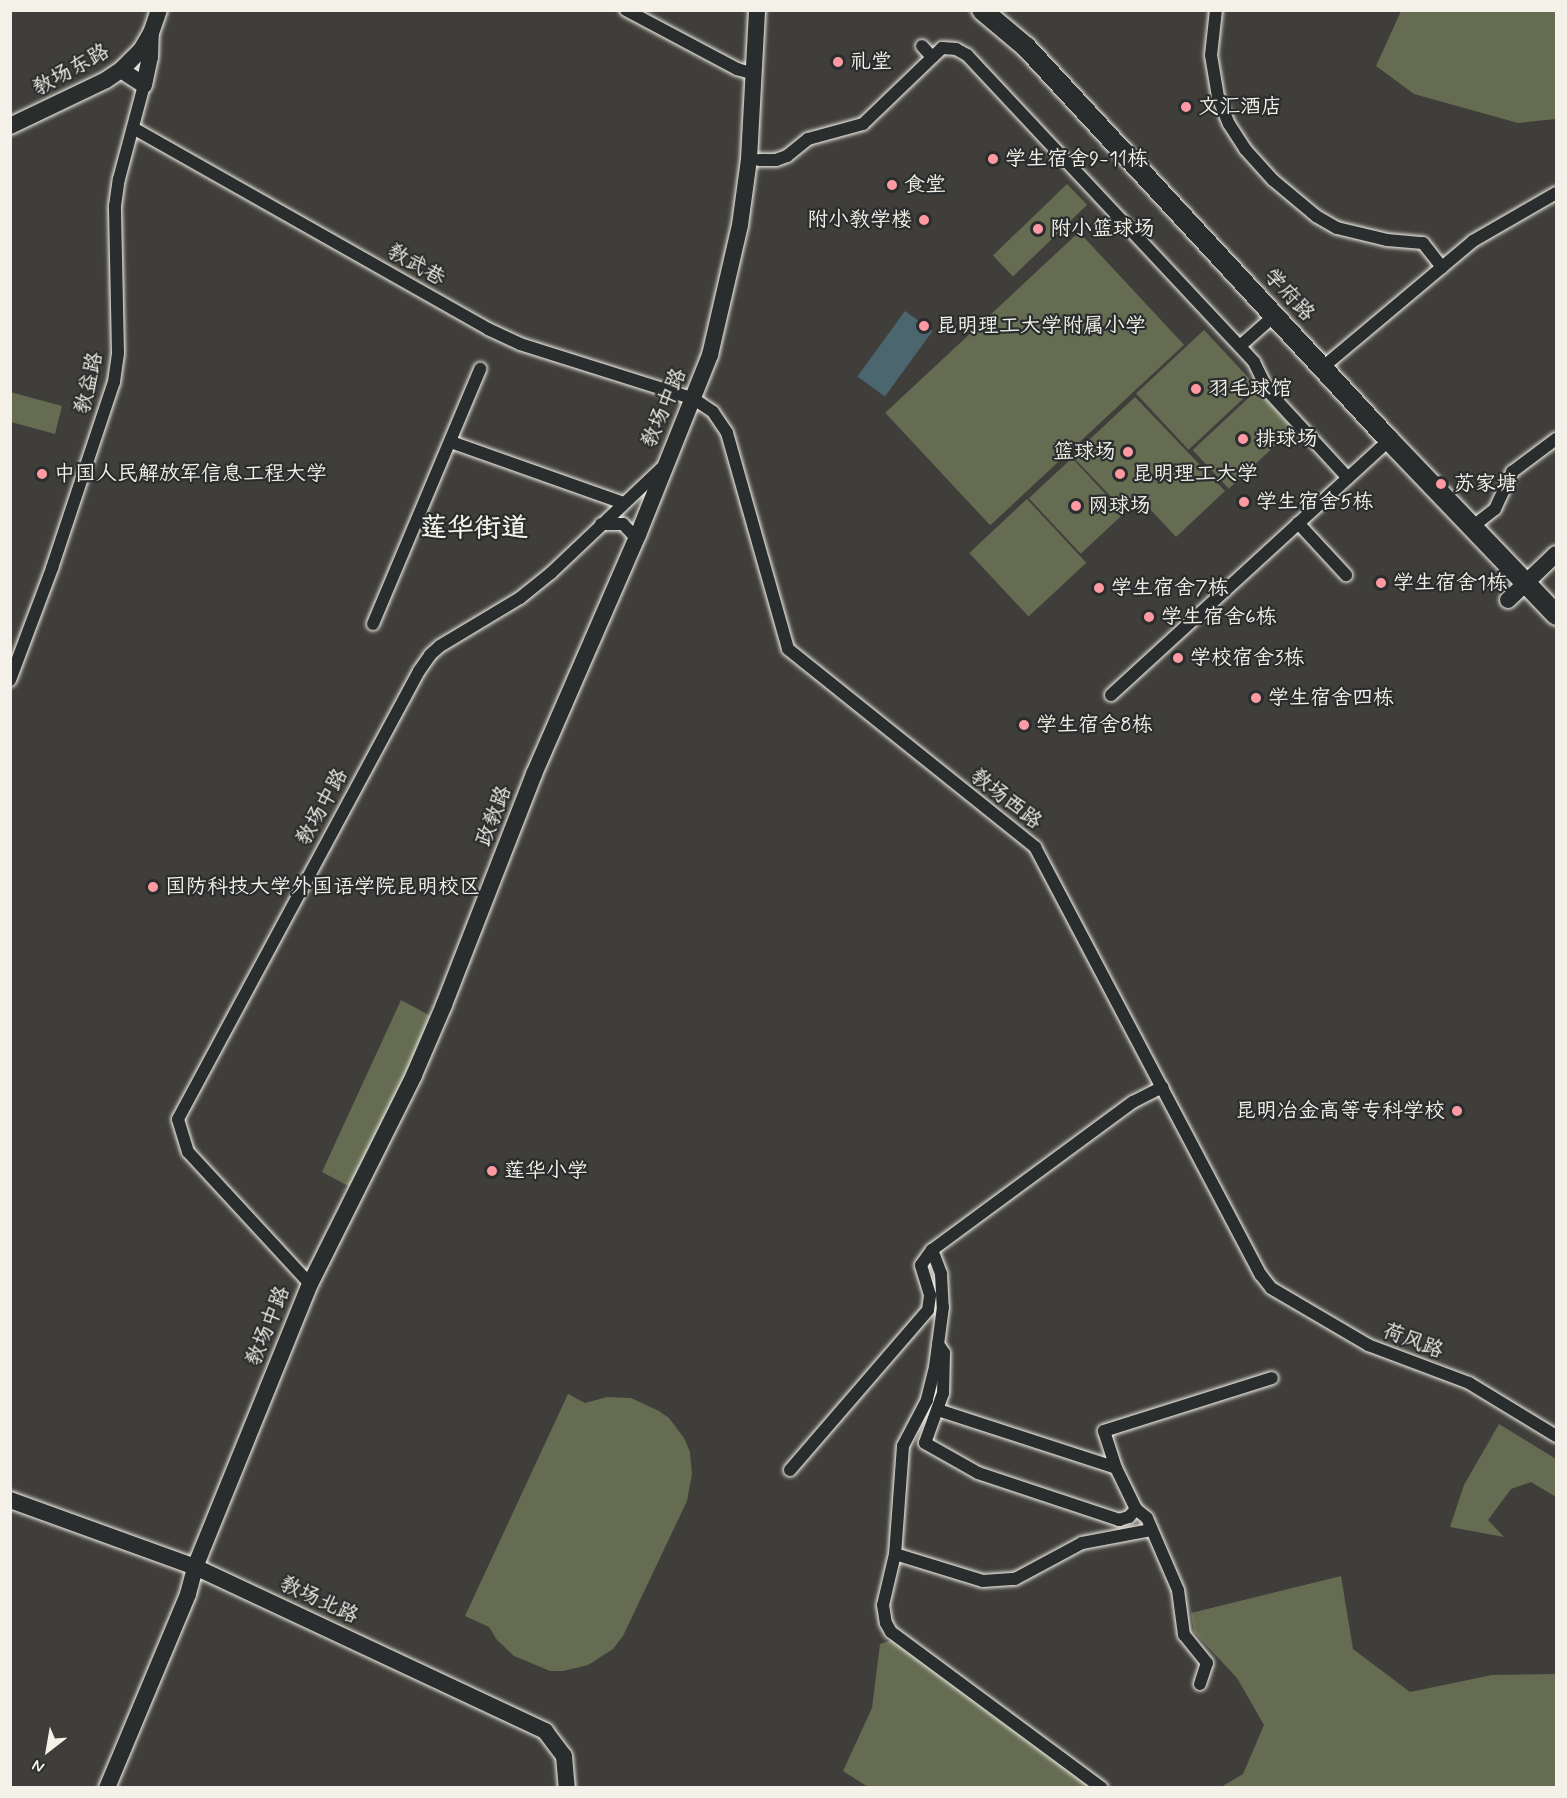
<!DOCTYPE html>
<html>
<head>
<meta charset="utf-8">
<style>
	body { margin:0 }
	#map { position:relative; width:1567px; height:1798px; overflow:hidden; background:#3f3e3a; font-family:Mynerve,"LXGW WenKai TC",sans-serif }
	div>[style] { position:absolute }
	.green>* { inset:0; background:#656c52; transform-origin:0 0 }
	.water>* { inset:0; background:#4c6670; transform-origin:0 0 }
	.roads { filter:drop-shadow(0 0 2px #f4f1e8) drop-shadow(0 0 2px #f4f1e8) }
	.street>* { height:12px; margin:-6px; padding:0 6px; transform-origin:6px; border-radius:6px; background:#2a2d2e }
	.secondary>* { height:16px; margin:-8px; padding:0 8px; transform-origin:8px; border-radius:8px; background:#2a2d2e }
	.primary>* { height:20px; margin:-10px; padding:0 10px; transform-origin:10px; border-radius:10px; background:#2a2d2e }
	.dots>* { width:16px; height:16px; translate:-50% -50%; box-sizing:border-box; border:3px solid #2a2d2e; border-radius:50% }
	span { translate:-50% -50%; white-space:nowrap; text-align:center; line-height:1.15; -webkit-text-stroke:4.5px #2a2d2e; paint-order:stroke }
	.poi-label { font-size:21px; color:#f4f1e8 }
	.left { translate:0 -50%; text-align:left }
	.right { translate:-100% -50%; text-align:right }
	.street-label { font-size:21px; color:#f4f1e8 }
	.district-label { font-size:27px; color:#f4f1e8; font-weight:700 }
	.frame { position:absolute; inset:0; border:12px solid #f4f1e8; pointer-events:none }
	.north { position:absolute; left:18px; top:1720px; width:60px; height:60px; -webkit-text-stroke:4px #2a2d2e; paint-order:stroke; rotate:211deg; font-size:16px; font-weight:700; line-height:24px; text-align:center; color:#f4f1e8 }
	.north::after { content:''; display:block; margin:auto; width:21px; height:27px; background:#f4f1e8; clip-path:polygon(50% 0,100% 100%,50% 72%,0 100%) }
</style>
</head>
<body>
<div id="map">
	<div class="green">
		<i style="clip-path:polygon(1401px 11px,1556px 11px,1556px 119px,1518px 123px,1414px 94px,1376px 66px)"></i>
		<i style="left:1067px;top:184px;width:29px;height:103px;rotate:46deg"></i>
		<i style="left:1079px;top:232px;width:154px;height:265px;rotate:47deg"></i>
		<i style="left:1204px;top:330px;width:77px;height:93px;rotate:47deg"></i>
		<i style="left:1257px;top:390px;width:53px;height:88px;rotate:47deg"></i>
		<i style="clip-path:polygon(10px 392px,62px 406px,55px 434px,11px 422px)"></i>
		<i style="clip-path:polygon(1135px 397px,1225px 491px,1176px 537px,1136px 494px,1121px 507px,1072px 456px)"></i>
		<i style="left:1072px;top:458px;width:76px;height:59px;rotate:47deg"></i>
		<i style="left:1027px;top:499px;width:87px;height:79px;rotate:47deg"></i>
		<i style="clip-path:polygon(401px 1000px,431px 1016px,418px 1055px,352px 1188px,322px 1172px)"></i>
		<i style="clip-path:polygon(568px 1394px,585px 1403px,607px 1397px,631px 1398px,659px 1411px,669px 1418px,684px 1438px,690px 1452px,692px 1474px,687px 1501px,623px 1636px,613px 1649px,588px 1665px,563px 1671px,550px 1671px,514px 1656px,497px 1640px,489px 1627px,465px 1616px)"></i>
		<i style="clip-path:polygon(1499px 1424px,1556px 1459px,1556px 1497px,1531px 1482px,1511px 1489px,1488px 1520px,1504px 1537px,1450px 1527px,1464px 1485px)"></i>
		<i style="clip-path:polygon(1341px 1576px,1353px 1649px,1410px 1692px,1492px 1675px,1556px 1674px,1556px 1787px,1221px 1787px,1243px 1774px,1264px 1725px,1237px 1678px,1194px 1632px,1191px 1613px)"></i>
		<i style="clip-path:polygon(892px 1640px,940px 1672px,1090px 1787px,868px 1787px,843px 1771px,872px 1708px,880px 1644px)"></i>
	</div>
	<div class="water">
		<i style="left:905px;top:311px;width:34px;height:81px;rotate:36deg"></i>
	</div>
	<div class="roads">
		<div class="street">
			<i style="left:626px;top:10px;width:126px;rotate:28deg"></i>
			<i style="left:737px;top:69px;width:18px;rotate:16deg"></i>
			<i style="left:1216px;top:10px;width:45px;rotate:96.3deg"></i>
			<i style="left:1211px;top:55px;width:43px;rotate:80.5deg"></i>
			<i style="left:1218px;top:97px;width:29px;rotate:68deg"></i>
			<i style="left:1229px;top:124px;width:30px;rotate:57deg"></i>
			<i style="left:1245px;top:149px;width:42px;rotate:47.9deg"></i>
			<i style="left:1273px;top:180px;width:56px;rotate:39.9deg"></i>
			<i style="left:1316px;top:216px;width:24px;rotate:30deg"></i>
			<i style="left:1337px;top:228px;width:51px;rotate:13.5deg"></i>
			<i style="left:1387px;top:240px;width:36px;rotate:5deg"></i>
			<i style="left:1423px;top:243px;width:31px;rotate:52deg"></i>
			<i style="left:922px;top:46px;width:15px;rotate:48deg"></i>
			<i style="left:133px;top:128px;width:408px;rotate:29.5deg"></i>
			<i style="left:488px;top:329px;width:35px;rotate:25deg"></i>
			<i style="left:520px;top:344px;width:182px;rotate:17.5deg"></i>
			<i style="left:694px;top:399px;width:23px;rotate:34deg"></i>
			<i style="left:713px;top:412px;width:25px;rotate:56deg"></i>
			<i style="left:727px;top:433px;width:224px;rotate:74.2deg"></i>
			<i style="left:788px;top:649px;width:317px;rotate:38.7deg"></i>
			<i style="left:1035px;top:847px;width:484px;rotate:62.2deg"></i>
			<i style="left:1261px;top:1275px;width:16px;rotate:52deg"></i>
			<i style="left:1271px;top:1288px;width:113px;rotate:30.4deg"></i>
			<i style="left:1368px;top:1345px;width:108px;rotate:20.6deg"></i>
			<i style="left:1469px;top:1383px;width:102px;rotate:31.3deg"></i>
			<i style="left:759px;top:160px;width:17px"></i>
			<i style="left:776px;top:160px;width:12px;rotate:-20deg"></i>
			<i style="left:787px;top:156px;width:27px;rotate:-39deg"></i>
			<i style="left:808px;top:139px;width:57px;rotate:-15.3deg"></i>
			<i style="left:863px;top:124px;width:110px;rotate:-43.9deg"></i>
			<i style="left:942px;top:48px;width:14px;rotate:4deg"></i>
			<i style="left:956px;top:49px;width:13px;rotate:29deg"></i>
			<i style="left:967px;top:55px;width:420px;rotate:46.9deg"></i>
			<i style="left:1254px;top:362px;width:32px;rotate:64deg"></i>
			<i style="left:1268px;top:391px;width:118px;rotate:47.4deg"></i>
			<i style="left:1240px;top:346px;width:47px;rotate:-41.5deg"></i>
			<i style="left:1323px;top:367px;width:196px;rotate:-40deg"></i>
			<i style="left:1473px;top:241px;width:96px;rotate:-30deg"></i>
			<i style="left:451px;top:442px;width:182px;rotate:19.5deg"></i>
			<i style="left:1298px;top:523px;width:71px;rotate:47.3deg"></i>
			<i style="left:601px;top:524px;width:22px"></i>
			<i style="left:623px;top:524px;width:19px;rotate:47deg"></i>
			<i style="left:1472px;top:527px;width:29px;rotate:-38deg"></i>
			<i style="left:1495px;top:509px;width:41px;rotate:-65.3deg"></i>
			<i style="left:1512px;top:472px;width:55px;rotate:-36.9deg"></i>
			<i style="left:373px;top:624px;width:277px;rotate:-67.2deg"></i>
			<i style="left:10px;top:680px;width:120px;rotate:-69.4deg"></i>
			<i style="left:52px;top:568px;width:196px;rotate:-71.6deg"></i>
			<i style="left:114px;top:382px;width:29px;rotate:-82deg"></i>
			<i style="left:118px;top:353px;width:147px;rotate:-91.2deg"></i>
			<i style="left:115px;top:206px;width:27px;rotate:-82deg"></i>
			<i style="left:119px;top:179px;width:97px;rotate:-75.1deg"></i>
			<i style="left:1111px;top:695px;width:366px;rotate:-42.5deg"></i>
			<i style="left:932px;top:1250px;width:26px;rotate:69deg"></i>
			<i style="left:941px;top:1274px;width:33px;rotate:87deg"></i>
			<i style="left:943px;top:1307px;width:61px;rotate:97.6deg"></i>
			<i style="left:935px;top:1367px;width:34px;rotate:104deg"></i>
			<i style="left:927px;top:1400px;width:52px;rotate:117.6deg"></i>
			<i style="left:903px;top:1446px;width:108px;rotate:94.2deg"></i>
			<i style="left:895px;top:1554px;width:52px;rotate:103.2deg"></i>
			<i style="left:883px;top:1605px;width:18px;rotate:81deg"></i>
			<i style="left:886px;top:1623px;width:10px;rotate:61deg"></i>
			<i style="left:891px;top:1632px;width:262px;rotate:36.5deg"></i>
			<i style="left:310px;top:1284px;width:180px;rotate:-132.7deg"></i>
			<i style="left:188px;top:1152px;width:34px;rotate:-107deg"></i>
			<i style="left:178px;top:1119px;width:509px;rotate:-61.72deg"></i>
			<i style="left:419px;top:671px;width:19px;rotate:-55deg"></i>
			<i style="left:430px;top:655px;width:13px;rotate:-42deg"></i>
			<i style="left:440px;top:646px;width:93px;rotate:-31deg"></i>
			<i style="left:520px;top:598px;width:40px;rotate:-39deg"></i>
			<i style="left:551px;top:573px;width:157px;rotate:-43.5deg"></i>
			<i style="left:938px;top:1344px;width:11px;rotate:56deg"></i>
			<i style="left:944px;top:1353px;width:40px;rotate:91.4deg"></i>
			<i style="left:943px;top:1393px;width:53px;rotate:109.8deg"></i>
			<i style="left:925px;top:1443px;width:61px;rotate:29.5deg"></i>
			<i style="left:978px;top:1473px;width:149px;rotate:18.4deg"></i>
			<i style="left:1119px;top:1520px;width:10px;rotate:-17deg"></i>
			<i style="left:1129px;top:1517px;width:11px;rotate:-49deg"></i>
			<i style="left:938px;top:1410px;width:187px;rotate:18deg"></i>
			<i style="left:790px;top:1470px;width:211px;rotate:-49.2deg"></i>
			<i style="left:928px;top:1310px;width:15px;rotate:-82deg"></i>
			<i style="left:930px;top:1295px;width:31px;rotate:-107deg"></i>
			<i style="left:921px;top:1265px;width:19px;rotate:-54deg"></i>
			<i style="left:932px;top:1250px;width:250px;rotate:-36.4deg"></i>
			<i style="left:1133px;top:1102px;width:33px;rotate:-27deg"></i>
			<i style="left:895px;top:1554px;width:92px;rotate:17.1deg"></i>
			<i style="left:983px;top:1581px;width:32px;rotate:-4deg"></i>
			<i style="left:1015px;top:1579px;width:76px;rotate:-28.2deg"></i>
			<i style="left:1082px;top:1543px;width:70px;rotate:-10.7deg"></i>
			<i style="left:1200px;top:1684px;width:22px;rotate:-72deg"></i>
			<i style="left:1207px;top:1663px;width:36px;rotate:-129deg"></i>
			<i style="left:1184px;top:1635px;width:45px;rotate:-97.6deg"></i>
			<i style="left:1178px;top:1590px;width:78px;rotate:-113.3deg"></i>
			<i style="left:1147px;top:1518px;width:14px;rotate:-141deg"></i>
			<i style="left:1136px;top:1509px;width:46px;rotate:-116deg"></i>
			<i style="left:1116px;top:1468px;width:39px;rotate:-108deg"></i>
			<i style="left:1104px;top:1431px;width:176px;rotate:-17.5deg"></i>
		</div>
		<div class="secondary">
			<i style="left:121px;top:70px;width:27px;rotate:33deg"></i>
			<i style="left:144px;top:85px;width:29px;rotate:-78deg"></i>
			<i style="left:150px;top:57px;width:23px;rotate:-88deg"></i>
			<i style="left:10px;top:126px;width:106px;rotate:-25.6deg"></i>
			<i style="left:106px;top:80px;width:18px;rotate:-34deg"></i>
			<i style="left:121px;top:70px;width:28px;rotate:-45deg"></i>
			<i style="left:141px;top:50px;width:20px;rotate:-60deg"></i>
			<i style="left:151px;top:33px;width:24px;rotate:-71deg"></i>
			<i style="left:1508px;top:600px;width:66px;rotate:-43.8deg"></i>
			<i style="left:10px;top:1500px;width:197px;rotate:19.9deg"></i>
			<i style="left:195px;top:1567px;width:387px;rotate:25.1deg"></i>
			<i style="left:545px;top:1731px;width:31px;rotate:53deg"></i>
			<i style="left:564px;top:1756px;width:32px;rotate:85deg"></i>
			<i style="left:107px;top:1788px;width:210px;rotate:-67.3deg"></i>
			<i style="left:188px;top:1594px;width:28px;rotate:-75deg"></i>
			<i style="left:195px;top:1567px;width:305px;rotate:-67.9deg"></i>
			<i style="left:310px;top:1284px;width:233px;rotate:-63.5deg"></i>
			<i style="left:414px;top:1075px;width:76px;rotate:-66.8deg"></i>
			<i style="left:444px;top:1005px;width:248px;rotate:-68.7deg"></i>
			<i style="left:534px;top:774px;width:261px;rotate:-66.5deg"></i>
			<i style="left:638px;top:535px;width:194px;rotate:-68.2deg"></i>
			<i style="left:710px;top:355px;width:133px;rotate:-77deg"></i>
			<i style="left:740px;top:225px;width:67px;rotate:-82.2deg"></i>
			<i style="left:749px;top:159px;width:149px;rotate:-86.9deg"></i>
		</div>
		<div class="primary">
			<i style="left:982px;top:10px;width:57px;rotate:40.1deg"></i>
			<i style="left:1026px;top:47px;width:535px;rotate:47.27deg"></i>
			<i style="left:1389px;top:440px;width:242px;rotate:46.3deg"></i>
		</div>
	</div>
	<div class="dots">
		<i style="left:838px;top:62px;background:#ff9aa2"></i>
		<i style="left:1186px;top:107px;background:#ff9aa2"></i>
		<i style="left:993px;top:159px;background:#ff9aa2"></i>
		<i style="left:892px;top:185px;background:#ff9aa2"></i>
		<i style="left:924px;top:220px;background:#ff9aa2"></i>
		<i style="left:1038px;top:229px;background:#ff9aa2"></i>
		<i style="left:924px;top:326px;background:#ff9aa2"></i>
		<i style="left:1196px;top:389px;background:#ff9aa2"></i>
		<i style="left:1243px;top:439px;background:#ff9aa2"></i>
		<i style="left:1128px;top:452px;background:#ff9aa2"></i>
		<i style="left:42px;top:474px;background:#ff9aa2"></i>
		<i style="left:1120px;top:474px;background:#ff9aa2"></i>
		<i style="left:1441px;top:484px;background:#ff9aa2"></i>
		<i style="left:1244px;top:502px;background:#ff9aa2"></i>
		<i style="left:1076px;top:506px;background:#ff9aa2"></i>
		<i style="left:1381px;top:583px;background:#ff9aa2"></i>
		<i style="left:1099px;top:588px;background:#ff9aa2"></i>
		<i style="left:1149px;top:617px;background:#ff9aa2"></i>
		<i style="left:1178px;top:658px;background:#ff9aa2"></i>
		<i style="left:1256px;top:698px;background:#ff9aa2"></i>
		<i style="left:1024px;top:725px;background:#ff9aa2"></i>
		<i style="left:153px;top:887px;background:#ff9aa2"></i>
		<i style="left:1457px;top:1111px;background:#ff9aa2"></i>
		<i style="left:492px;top:1171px;background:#ff9aa2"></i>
	</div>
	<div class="poi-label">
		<span class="left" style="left:850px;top:62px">礼堂</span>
		<span class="left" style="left:1198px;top:107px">文汇酒店</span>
		<span class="left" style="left:1005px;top:159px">学生宿舍9-11栋</span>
		<span class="left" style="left:904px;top:185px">食堂</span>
		<span class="right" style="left:912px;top:220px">附小教学楼</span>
		<span class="left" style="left:1050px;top:229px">附小篮球场</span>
		<span class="left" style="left:936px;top:326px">昆明理工大学附属小学</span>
		<span class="left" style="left:1208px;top:389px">羽毛球馆</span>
		<span class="left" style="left:1255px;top:439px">排球场</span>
		<span class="right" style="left:1116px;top:452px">篮球场</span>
		<span class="left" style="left:54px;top:474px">中国人民解放军信息工程大学</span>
		<span class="left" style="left:1132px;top:474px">昆明理工大学</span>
		<span class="left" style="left:1454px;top:484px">苏家塘</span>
		<span class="left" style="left:1256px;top:502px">学生宿舍5栋</span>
		<span class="left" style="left:1088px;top:506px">网球场</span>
		<span class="left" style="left:1393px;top:583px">学生宿舍1栋</span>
		<span class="left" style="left:1111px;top:588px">学生宿舍7栋</span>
		<span class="left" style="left:1161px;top:617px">学生宿舍6栋</span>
		<span class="left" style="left:1190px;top:658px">学校宿舍3栋</span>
		<span class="left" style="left:1268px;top:698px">学生宿舍四栋</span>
		<span class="left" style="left:1036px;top:725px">学生宿舍8栋</span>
		<span class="left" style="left:165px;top:887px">国防科技大学外国语学院昆明校区</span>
		<span class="right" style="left:1445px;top:1111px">昆明冶金高等专科学校</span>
		<span class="left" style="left:504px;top:1171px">莲华小学</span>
	</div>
	<div class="street-label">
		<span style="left:71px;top:70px;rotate:-29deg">教场东路</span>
		<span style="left:416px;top:265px;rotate:30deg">教武巷</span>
		<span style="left:1289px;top:295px;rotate:47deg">学府路</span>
		<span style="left:89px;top:383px;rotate:-77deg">教益路</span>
		<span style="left:664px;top:408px;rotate:-67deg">教场中路</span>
		<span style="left:1006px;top:799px;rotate:38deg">教场西路</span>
		<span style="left:322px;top:807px;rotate:-61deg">教场中路</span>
		<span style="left:494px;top:816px;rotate:-69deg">政教路</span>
		<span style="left:268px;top:1326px;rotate:-68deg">教场中路</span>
		<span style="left:1413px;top:1341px;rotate:21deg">荷风路</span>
		<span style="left:319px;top:1600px;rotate:25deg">教场北路</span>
	</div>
	<div class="district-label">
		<span style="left:474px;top:529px">莲华街道</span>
	</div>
	<div class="frame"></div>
	<div class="north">N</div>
</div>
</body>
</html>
